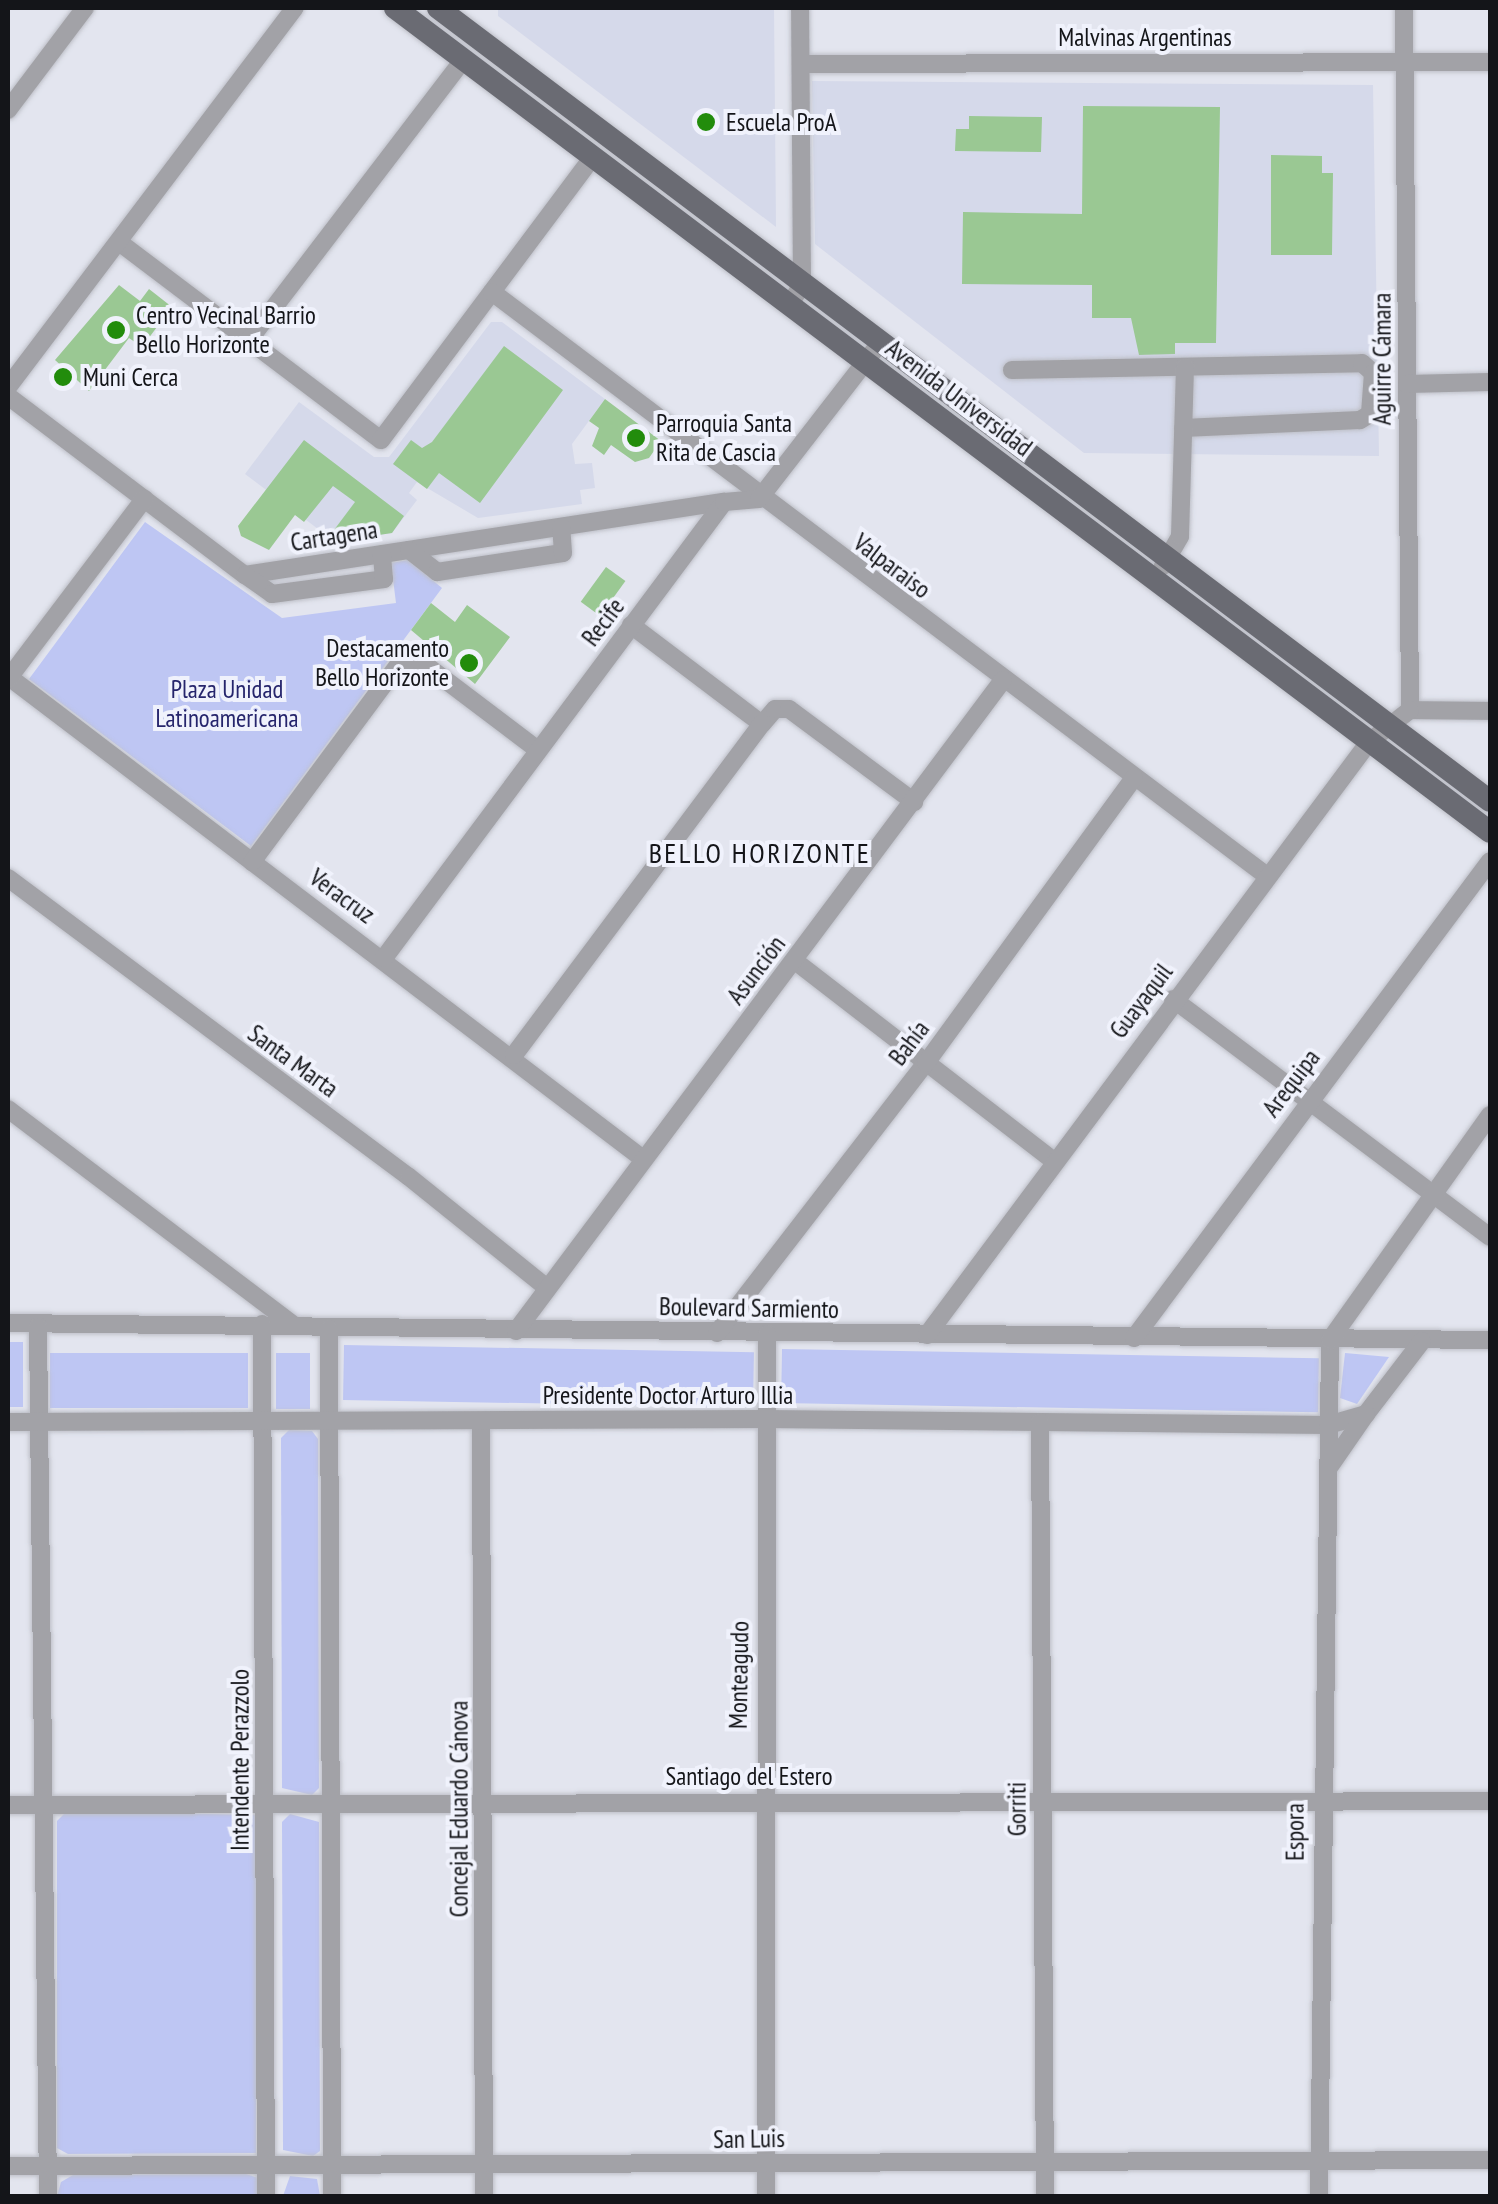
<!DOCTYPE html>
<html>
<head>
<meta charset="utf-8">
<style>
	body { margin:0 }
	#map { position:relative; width:1498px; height:2204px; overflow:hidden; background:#e3e5ef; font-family:"PT Sans Narrow",sans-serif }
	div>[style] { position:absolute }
	.built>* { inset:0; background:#d5d9ea }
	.green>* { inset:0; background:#bec6f3; transform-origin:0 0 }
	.building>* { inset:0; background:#9ac893; transform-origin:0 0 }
	.roads { filter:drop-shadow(0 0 2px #bec0c8) drop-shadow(0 0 2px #bec0c8) }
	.minor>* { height:18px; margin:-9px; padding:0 9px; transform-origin:9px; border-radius:9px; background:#a2a2a7 }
	.major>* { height:22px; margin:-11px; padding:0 11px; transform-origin:11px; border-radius:11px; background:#6a6b73 }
	.dots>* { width:28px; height:28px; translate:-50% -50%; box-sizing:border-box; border:5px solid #f0f2fc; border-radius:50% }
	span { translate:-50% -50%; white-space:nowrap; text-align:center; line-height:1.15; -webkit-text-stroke:8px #f0f2fc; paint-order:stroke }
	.street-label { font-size:25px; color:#141519 }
	.poi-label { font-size:25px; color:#141519 }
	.left { translate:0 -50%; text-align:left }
	.right { translate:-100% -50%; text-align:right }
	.park-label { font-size:25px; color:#26256c }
	.neighbourhood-label { font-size:28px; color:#141519; letter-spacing:2.5px }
	.frame { position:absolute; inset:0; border:10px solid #141519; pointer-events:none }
</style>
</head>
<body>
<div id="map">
	<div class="built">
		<i style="clip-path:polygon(498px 8px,774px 8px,776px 227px,498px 16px)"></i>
		<i style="clip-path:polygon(812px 81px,1373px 85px,1379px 456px,1084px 453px,815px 244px)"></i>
		<i style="clip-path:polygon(491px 322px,502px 322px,605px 399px,572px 444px,575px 464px,592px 463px,595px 488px,580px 490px,582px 504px,478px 518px,417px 482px,409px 493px,417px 500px,392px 533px,334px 541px,245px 474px,299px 402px,374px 457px,389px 457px)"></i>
	</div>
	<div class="green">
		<i style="clip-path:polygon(145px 522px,282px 618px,396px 603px,391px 563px,408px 560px,442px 588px,251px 846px,29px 679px)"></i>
		<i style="left:8px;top:1342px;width:15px;height:65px"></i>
		<i style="left:344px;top:1345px;width:410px;height:55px;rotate:1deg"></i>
		<i style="left:782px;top:1349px;width:537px;height:54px;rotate:1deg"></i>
		<i style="left:248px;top:1353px;width:55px;height:198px;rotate:90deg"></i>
		<i style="left:276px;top:1353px;width:34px;height:56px"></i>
		<i style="clip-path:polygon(1345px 1353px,1389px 1357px,1357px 1404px,1340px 1398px)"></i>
		<i style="clip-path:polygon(289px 1430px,312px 1431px,318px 1439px,319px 1788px,312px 1795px,282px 1788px,281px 1438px)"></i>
		<i style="clip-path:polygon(67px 1811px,256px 1815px,256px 2153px,68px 2154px,57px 2148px,57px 1821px)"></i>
		<i style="clip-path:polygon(290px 1814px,319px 1822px,320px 2151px,313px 2156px,283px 2150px,282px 1822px)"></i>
		<i style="clip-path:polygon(246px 2174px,258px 2178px,266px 2196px,57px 2196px,61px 2182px,73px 2175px)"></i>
		<i style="clip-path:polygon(290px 2176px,317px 2179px,320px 2196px,283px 2196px)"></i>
	</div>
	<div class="building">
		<i style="clip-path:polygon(1083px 106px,1220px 107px,1216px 343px,1175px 343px,1175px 354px,1139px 355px,1131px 318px,1092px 318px,1092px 285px,962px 284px,963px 212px,1082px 214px)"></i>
		<i style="clip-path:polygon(969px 116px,1042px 117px,1041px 152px,955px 151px,956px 129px,969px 129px)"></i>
		<i style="clip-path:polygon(1271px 155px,1322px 156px,1322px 173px,1333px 173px,1332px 255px,1271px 255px)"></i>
		<i style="clip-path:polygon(119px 285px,140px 301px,149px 289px,172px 307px,142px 347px,129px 338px,89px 391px,55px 360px)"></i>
		<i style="clip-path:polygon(504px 346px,563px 390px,480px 503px,439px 473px,427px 489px,393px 464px,411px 440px,422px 448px,432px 442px)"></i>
		<i style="clip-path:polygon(605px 399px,661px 441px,649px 458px,635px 462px,611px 445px,604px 455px,592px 446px,599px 428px,589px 421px)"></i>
		<i style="clip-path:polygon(304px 440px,404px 516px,392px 533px,346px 540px,334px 530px,355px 502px,333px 486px,304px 522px,295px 515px,269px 550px,241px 536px,238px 526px)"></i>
		<i style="left:606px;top:567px;width:24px;height:43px;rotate:36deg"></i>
		<i style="clip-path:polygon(431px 603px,455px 622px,467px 605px,510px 637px,475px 684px,411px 630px)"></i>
	</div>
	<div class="roads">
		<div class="minor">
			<i style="left:1404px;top:8px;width:702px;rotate:89.51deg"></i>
			<i style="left:801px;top:64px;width:689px;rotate:-0.17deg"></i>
			<i style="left:8px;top:110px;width:128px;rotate:-53deg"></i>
			<i style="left:119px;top:242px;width:328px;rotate:37.1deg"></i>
			<i style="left:381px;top:440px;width:352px;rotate:-53.2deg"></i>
			<i style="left:492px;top:292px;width:970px;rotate:37deg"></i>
			<i style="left:789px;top:306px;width:26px;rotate:-59deg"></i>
			<i style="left:802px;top:284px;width:276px;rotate:-90.4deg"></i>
			<i style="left:249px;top:340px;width:352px;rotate:-52.6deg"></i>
			<i style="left:1012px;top:370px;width:350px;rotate:-1.1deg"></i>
			<i style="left:1362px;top:363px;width:15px;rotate:42deg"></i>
			<i style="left:1373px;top:373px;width:41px;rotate:94.2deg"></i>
			<i style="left:1370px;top:414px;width:12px;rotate:149deg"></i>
			<i style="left:1360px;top:420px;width:177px;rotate:177.4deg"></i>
			<i style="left:1407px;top:384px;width:83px;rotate:-1.4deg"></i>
			<i style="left:8px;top:387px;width:475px;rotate:-52.9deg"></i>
			<i style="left:8px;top:396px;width:297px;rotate:37.1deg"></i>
			<i style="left:245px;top:575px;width:485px;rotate:-8.7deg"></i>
			<i style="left:409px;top:550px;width:36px;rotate:38deg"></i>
			<i style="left:437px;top:572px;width:127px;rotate:-8.6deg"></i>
			<i style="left:563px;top:553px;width:26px;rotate:-94deg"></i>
			<i style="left:1163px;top:566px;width:34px;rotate:-60deg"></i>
			<i style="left:1180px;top:536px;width:169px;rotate:-88.3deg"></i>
			<i style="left:245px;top:575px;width:33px;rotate:35deg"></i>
			<i style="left:272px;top:594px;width:113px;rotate:-7.6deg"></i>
			<i style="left:384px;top:579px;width:25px;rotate:-95deg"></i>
			<i style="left:631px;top:625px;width:164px;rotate:37.1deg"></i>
			<i style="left:762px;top:724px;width:20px;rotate:-49deg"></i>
			<i style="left:775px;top:709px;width:14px"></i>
			<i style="left:789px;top:709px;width:156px;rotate:36.6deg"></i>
			<i style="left:9px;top:677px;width:796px;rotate:37.24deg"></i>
			<i style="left:8px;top:679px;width:226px;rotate:-52.9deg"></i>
			<i style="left:1410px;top:710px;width:80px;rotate:0.7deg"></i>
			<i style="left:252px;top:862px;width:252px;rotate:-53.4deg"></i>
			<i style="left:402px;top:660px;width:17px"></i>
			<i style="left:419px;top:660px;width:149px;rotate:37.1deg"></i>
			<i style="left:8px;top:878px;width:500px;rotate:36.71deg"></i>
			<i style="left:409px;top:1177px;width:177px;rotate:38.8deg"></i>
			<i style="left:384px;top:958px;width:569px;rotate:-53.29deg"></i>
			<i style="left:724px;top:502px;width:35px;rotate:-5deg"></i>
			<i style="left:759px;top:499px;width:197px;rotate:-52.2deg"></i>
			<i style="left:795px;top:961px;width:327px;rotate:37.7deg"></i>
			<i style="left:1173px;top:999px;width:396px;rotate:36.9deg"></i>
			<i style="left:514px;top:1055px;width:414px;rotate:-53.2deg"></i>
			<i style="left:8px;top:1109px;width:358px;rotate:37.1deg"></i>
			<i style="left:8px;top:1323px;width:1482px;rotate:0.66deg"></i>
			<i style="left:262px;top:1324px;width:872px;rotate:89.74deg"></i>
			<i style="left:38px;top:1327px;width:869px;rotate:89.34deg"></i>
			<i style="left:329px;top:1329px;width:867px;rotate:89.8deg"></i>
			<i style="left:516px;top:1331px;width:813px;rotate:-53.2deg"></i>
			<i style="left:717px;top:1333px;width:341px;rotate:-52.3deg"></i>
			<i style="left:926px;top:1063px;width:353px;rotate:-53.9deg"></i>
			<i style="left:927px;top:1335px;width:740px;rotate:-53.3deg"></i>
			<i style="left:1369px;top:742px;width:52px;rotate:-38deg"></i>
			<i style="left:1134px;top:1338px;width:595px;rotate:-53.26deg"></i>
			<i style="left:481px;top:1421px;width:775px;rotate:89.78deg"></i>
			<i style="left:8px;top:1422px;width:759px;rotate:-0.23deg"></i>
			<i style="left:767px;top:1419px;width:561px;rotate:0.61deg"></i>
			<i style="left:1328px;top:1425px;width:40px;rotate:-16deg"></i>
			<i style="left:1366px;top:1414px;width:92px;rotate:-52.5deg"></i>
			<i style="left:1040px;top:1422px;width:774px;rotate:89.63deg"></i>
			<i style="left:1328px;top:1469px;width:67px;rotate:-55.4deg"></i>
			<i style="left:8px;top:1805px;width:1482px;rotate:-0.15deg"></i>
			<i style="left:8px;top:2166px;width:1482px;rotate:-0.23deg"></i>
			<i style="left:766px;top:2196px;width:862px;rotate:-89.93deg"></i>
			<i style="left:1319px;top:2196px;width:856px;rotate:-89.26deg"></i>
			<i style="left:1330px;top:1340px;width:276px;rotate:-54.6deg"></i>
		</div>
		<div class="major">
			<i style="left:395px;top:8px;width:1370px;rotate:36.96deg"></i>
			<i style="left:438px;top:8px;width:1317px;rotate:37.01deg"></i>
		</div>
	</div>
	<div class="dots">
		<i style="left:706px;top:122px;background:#228c0c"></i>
		<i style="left:116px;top:330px;background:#228c0c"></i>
		<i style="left:63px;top:377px;background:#228c0c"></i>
		<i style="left:636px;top:438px;background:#228c0c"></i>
		<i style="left:469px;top:663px;background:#228c0c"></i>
	</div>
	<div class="street-label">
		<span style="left:1145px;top:37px">Malvinas Argentinas</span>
		<span style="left:1382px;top:359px;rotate:-90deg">Aguirre Cámara</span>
		<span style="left:959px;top:398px;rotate:37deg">Avenida Universidad</span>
		<span style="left:334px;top:536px;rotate:-9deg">Cartagena</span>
		<span style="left:892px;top:566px;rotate:37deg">Valparaiso</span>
		<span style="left:603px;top:622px;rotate:-53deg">Recife</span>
		<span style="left:342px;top:896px;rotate:36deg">Veracruz</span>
		<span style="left:756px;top:970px;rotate:-53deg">Asunción</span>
		<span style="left:1141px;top:1001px;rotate:-53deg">Guayaquil</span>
		<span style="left:909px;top:1043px;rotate:-53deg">Bahía</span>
		<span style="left:293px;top:1061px;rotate:36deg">Santa Marta</span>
		<span style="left:1291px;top:1083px;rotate:-53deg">Arequipa</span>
		<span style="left:749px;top:1308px;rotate:1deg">Boulevard Sarmiento</span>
		<span style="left:668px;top:1395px">Presidente Doctor Arturo Illia</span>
		<span style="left:739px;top:1675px;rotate:-89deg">Monteagudo</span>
		<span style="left:240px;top:1760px;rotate:-90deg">Intendente Perazzolo</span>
		<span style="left:749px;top:1776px">Santiago del Estero</span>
		<span style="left:459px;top:1809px;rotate:-90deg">Concejal Eduardo Cánova</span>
		<span style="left:1017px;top:1809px;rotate:-90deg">Gorriti</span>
		<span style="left:1295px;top:1832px;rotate:-90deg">Espora</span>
		<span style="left:749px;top:2139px;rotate:-1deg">San Luis</span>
	</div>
	<div class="poi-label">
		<span class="left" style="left:726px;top:122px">Escuela ProA</span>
		<span class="left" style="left:136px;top:330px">Centro Vecinal Barrio<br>Bello Horizonte</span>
		<span class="left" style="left:83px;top:377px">Muni Cerca</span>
		<span class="left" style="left:656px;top:438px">Parroquia Santa<br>Rita de Cascia</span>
		<span class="right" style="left:449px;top:663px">Destacamento<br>Bello Horizonte</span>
	</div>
	<div class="park-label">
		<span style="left:227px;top:704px">Plaza Unidad<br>Latinoamericana</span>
	</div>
	<div class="neighbourhood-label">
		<span style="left:760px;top:853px">BELLO HORIZONTE</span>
	</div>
	<div class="frame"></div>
</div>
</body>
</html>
